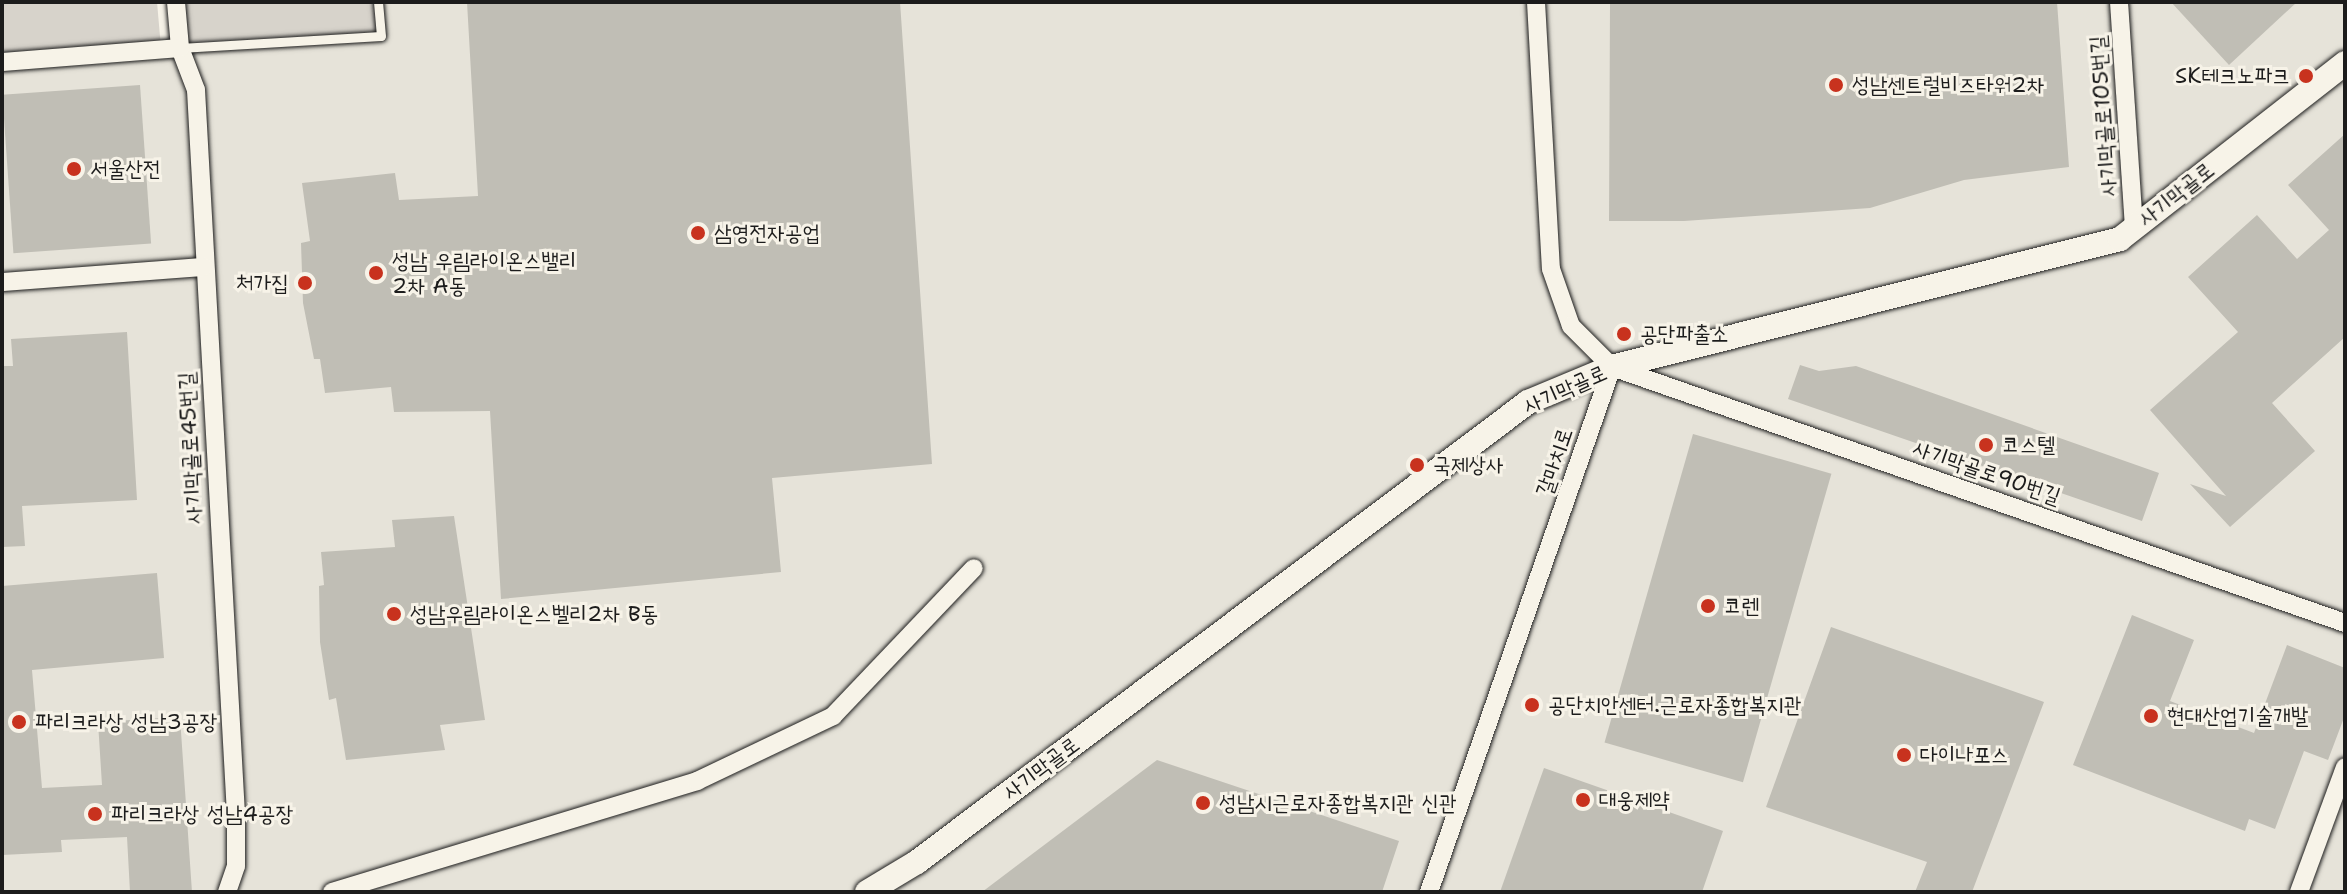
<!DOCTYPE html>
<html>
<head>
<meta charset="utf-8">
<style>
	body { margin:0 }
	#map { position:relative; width:2347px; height:894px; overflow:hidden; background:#f7f3e8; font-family:"Shantell Sans","Poor Story",sans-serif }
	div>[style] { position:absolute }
	.built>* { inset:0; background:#e6e3d9 }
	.green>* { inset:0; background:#d7d3cb }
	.building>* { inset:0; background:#c0beb5; transform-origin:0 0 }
	.roads { filter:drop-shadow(0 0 2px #1c1c1c) drop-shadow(0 0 2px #1c1c1c) }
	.service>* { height:9px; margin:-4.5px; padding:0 4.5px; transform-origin:4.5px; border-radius:4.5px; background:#f7f3e8 }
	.minor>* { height:18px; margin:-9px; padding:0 9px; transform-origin:9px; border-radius:9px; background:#f7f3e8 }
	.tertiary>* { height:24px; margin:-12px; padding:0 12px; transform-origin:12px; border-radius:12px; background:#f7f3e8 }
	.dots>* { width:22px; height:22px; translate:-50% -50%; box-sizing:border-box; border:4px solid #f7f3e8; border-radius:50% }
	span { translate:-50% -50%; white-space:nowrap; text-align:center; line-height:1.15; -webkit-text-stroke:6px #f7f3e8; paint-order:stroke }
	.poi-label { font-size:22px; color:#1c1c1c }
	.right { translate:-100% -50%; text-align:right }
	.left { translate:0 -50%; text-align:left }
	.street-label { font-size:22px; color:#1c1c1c }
	.frame { position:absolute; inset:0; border:4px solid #1c1c1c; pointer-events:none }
</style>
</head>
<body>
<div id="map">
	<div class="built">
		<i style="clip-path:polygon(378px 2px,2345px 2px,2345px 892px,2px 892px,2px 67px,380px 36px)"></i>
	</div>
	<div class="green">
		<i style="clip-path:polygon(2px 2px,157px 2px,161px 48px,2px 61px)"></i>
		<i style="clip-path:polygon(175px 2px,378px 2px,381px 36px,180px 48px)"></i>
	</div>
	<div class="building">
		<i style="clip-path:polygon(467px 2px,900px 2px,932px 464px,772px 478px,781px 572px,501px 599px,490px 411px,394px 412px,391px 387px,325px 393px,320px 359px,314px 359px,303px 303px,301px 243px,310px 241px,302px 183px,395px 173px,399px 200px,478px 196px)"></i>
		<i style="clip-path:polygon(1610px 2px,2057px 2px,2069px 167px,1964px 180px,1870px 208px,1684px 221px,1609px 221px)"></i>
		<i style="clip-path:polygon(2171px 2px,2297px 2px,2229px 65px)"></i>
		<i style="left:140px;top:85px;width:159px;height:138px;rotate:86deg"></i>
		<i style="clip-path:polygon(2345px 134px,2345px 337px,2272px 403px,2315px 451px,2230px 527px,2190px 484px,2226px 496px,2150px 410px,2238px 332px,2188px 277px,2257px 215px,2297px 259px,2329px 230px,2288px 185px)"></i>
		<i style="clip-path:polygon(127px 332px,137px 500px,22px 506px,25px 546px,2px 547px,2px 366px,13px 366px,11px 339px)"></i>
		<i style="clip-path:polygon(1800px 365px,1819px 371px,1856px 366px,2159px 473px,2142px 521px,1788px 399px)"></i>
		<i style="left:1693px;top:434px;width:144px;height:321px;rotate:16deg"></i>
		<i style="clip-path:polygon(454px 516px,485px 720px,440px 725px,445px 750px,346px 760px,336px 698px,329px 700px,320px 642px,319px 586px,324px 585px,321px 552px,395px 547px,392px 520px)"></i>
		<i style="clip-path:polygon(157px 573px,164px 658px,32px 670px,42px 788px,102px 785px,98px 722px,180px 717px,192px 892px,130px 892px,127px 837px,61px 840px,62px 852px,2px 855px,2px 586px)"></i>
		<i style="clip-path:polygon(2132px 615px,2194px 640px,2170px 701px,2254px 733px,2287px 645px,2345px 668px,2345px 715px,2328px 760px,2304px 751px,2275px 829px,2249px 819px,2245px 831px,2073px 765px)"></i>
		<i style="clip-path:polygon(1831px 627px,2044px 702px,1972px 892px,1915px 892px,1927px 862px,1766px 807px)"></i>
		<i style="clip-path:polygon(1157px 760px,1399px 841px,1382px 892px,982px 892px)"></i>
		<i style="clip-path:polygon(1544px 768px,1723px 831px,1702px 892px,1500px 892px)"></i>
	</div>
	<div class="roads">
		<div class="service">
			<i style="left:180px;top:48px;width:201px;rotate:-3.4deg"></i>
			<i style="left:381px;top:36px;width:34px;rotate:-95deg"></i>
		</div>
		<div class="minor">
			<i style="left:176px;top:2px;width:46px;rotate:85deg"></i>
			<i style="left:180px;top:48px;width:45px;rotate:69.1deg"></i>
			<i style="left:196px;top:90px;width:726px;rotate:86.84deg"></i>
			<i style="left:236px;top:815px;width:51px;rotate:90deg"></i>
			<i style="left:236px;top:866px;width:28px;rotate:109deg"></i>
			<i style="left:1536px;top:2px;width:267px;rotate:86.8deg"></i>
			<i style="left:1551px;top:269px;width:60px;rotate:70.7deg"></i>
			<i style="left:1571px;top:326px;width:58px;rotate:45deg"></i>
			<i style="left:1612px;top:367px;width:776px;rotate:19.25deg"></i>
			<i style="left:2119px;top:2px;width:225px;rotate:86.2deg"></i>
			<i style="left:2px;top:62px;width:179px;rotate:-4.5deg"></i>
			<i style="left:2px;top:282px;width:202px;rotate:-4.3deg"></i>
			<i style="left:332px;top:892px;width:382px;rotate:-16.9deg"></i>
			<i style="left:697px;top:781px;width:151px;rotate:-25.5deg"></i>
			<i style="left:833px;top:716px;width:204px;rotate:-46.4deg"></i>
			<i style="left:1429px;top:892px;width:556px;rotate:-70.78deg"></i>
			<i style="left:2299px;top:892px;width:133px;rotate:-69.8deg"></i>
		</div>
		<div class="tertiary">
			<i style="left:867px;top:892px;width:58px;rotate:-31deg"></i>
			<i style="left:917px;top:862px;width:765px;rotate:-36.97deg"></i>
			<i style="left:1528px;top:402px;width:91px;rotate:-22.6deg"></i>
			<i style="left:1612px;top:367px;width:524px;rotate:-14.14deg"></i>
			<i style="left:2120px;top:239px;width:286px;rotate:-38deg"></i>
		</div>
	</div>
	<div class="dots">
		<i style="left:2306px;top:76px;background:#c8321e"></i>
		<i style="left:1836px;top:85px;background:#c8321e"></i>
		<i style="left:74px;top:169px;background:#c8321e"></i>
		<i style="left:698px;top:233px;background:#c8321e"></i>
		<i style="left:376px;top:273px;background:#c8321e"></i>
		<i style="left:305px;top:283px;background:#c8321e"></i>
		<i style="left:1624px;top:334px;background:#c8321e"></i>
		<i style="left:1986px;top:445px;background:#c8321e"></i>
		<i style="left:1417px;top:465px;background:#c8321e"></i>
		<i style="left:1708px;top:606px;background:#c8321e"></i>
		<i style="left:394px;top:614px;background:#c8321e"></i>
		<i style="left:1532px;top:705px;background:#c8321e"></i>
		<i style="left:2151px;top:716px;background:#c8321e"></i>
		<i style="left:19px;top:722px;background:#c8321e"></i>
		<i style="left:1904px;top:755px;background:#c8321e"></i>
		<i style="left:1583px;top:800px;background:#c8321e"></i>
		<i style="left:1203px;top:803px;background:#c8321e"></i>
		<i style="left:95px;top:814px;background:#c8321e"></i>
	</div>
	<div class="poi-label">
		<span class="right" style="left:2290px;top:76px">SK테크노파크</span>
		<span class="left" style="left:1852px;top:85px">성남센트럴비즈타워2차</span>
		<span class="left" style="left:90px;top:169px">서울산전</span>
		<span class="left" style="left:714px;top:233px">삼영전자공업</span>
		<span class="left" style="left:392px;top:273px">성남 우림라이온스밸리<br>2차 A동</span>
		<span class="right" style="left:289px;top:283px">처가집</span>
		<span class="left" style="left:1640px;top:334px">공단파출소</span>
		<span class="left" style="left:2002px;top:445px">코스텔</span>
		<span class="left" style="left:1433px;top:465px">국제상사</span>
		<span class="left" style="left:1724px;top:606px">코렌</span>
		<span class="left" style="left:410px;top:614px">성남우림라이온스벨리2차 B동</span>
		<span class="left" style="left:1548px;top:705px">공단치안센터.근로자종합복지관</span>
		<span class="left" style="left:2167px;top:716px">현대산업기술개발</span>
		<span class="left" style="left:35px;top:722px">파리크라상 성남3공장</span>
		<span class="left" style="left:1920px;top:755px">다이나포스</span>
		<span class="left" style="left:1599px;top:800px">대웅제약</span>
		<span class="left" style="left:1219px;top:803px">성남시근로자종합복지관 신관</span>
		<span class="left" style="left:111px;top:814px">파리크라상 성남4공장</span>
	</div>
	<div class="street-label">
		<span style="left:2103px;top:116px;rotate:-94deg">사기막골로105번길</span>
		<span style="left:2176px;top:194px;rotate:-38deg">사기막골로</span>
		<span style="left:1565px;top:389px;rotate:-24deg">사기막골로</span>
		<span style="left:190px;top:448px;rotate:-93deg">사기막골로45번길</span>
		<span style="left:1554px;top:462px;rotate:-71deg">갈마치로</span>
		<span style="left:1987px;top:472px;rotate:19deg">사기막골로90번길</span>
		<span style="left:1041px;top:768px;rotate:-37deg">사기막골로</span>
	</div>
	<div class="frame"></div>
</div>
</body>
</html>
